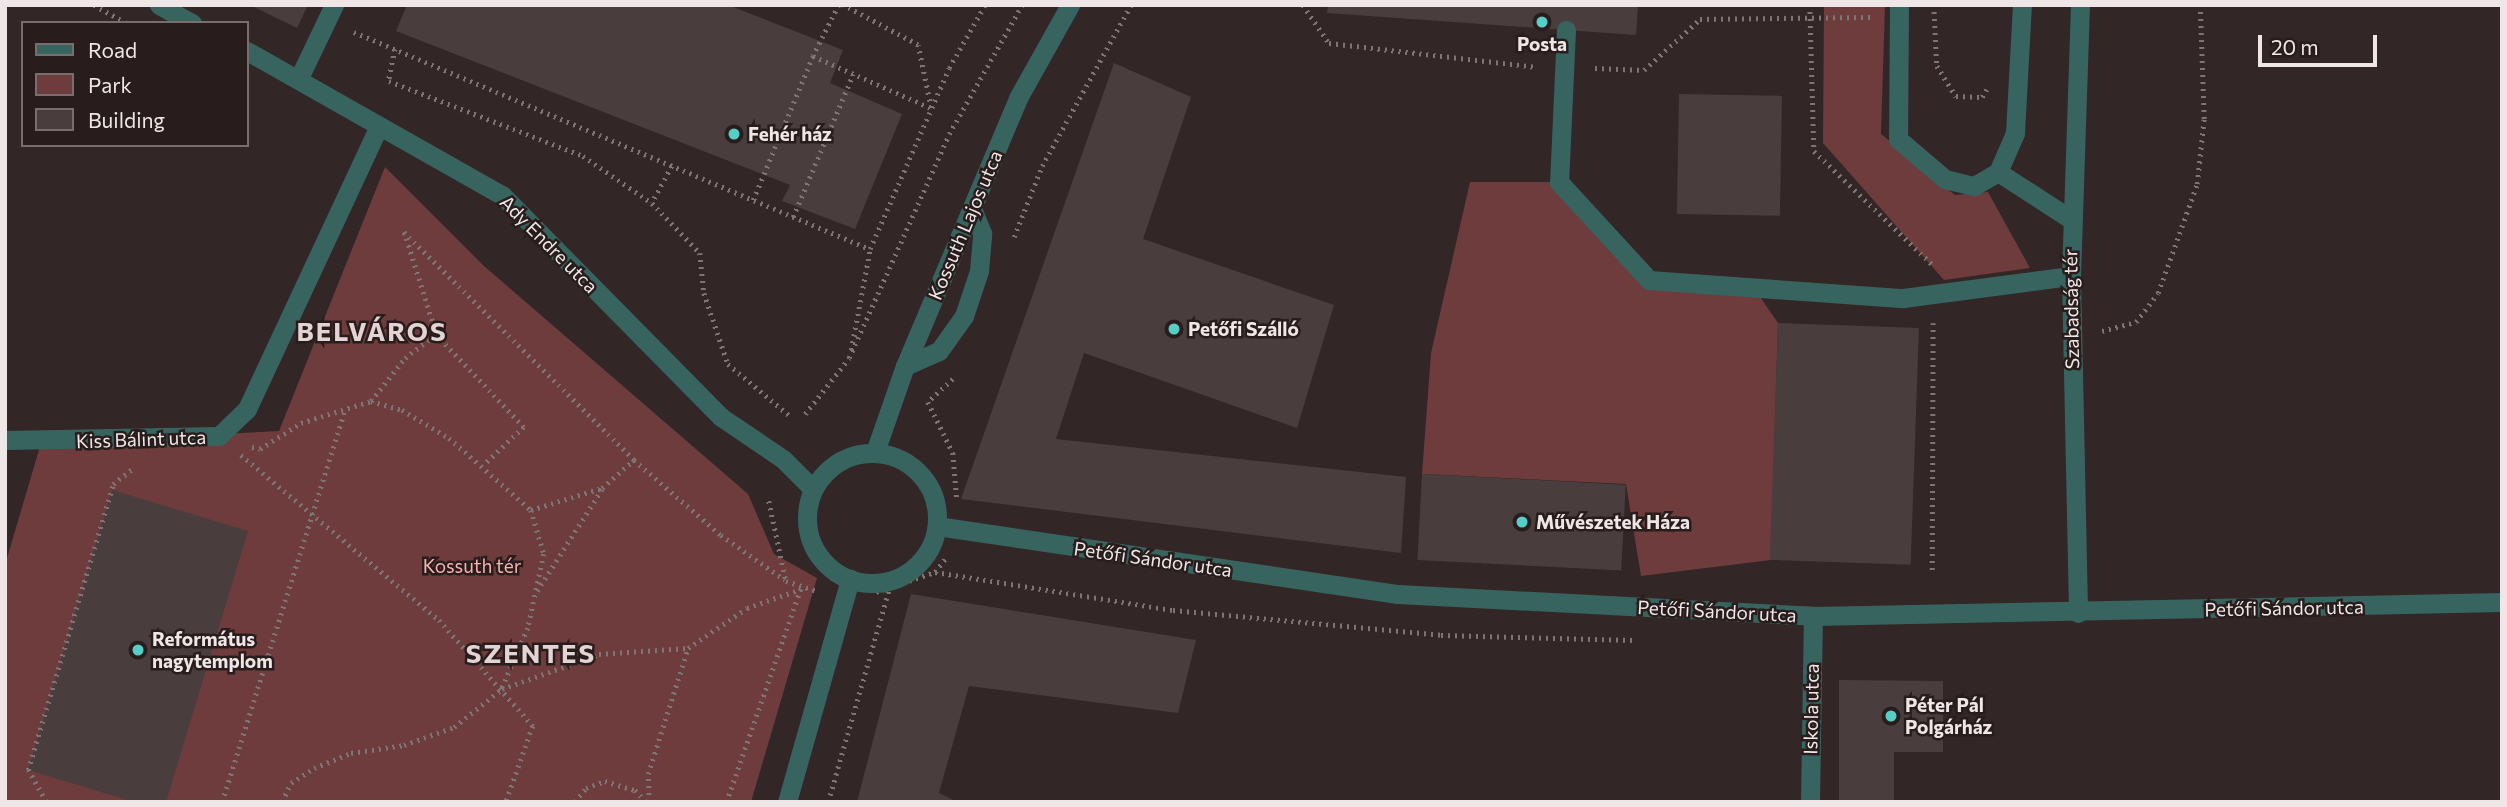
<!DOCTYPE html>
<html>
<head>
<meta charset="utf-8">
<style>
	body { margin:0 }
	#map { position:relative; width:2507px; height:807px; overflow:hidden; background:#322626; font-family:Commissioner,sans-serif }
	div>[style] { position:absolute }
	.green>* { inset:0; background:#6e3c3c }
	.building>* { inset:0; background:#4a3d3d; transform-origin:0 0 }
	.path>* { height:4.5px; margin-top:-2.25px; transform-origin:0; background:repeating-linear-gradient(90deg,#7f7575 0 2px,transparent 0 7px) }
	.service>* { height:19px; margin:-9.5px; padding:0 9.5px; transform-origin:9.5px; border-radius:9.5px; background:#386460 }
	.pedestrian>* { height:19px; margin:-9.5px; padding:0 9.5px; transform-origin:9.5px; border-radius:9.5px; background:#386460 }
	.minor>* { height:19px; margin:-9.5px; padding:0 9.5px; transform-origin:9.5px; border-radius:9.5px; background:#386460 }
	.tertiary>* { height:19px; margin:-9.5px; padding:0 9.5px; transform-origin:9.5px; border-radius:9.5px; background:#386460 }
	.tertiary>.ring { margin:-9.5px; padding:0; box-sizing:content-box; background:none; border:19px solid #386460; border-radius:50% }
	.dots>* { width:19px; height:19px; translate:-50% -50%; box-sizing:border-box; border:4px solid #281d1c; border-radius:50% }
	span { translate:-50% -50%; white-space:nowrap; text-align:center; line-height:1.15; -webkit-text-stroke:5px #281d1c; paint-order:stroke }
	.poi-label { font-size:19px; color:#efe7e7; font-weight:700 }
	.left { translate:0 -50%; text-align:left }
	.street-label { font-size:19px; color:#efe7e7 }
	.park-label { font-size:19px; color:#f8b1b0 }
	.district-label { font-size:26px; color:#e3d3d2; font-weight:700; letter-spacing:2px }
	.frame { position:absolute; inset:0; border:7px solid #efe7e7; pointer-events:none }
	.legend { position:absolute; left:21px; top:21px; width:228px; height:126px; box-sizing:border-box; background:#281d1c; border:2px solid #786e6d; margin:0; padding:9px 12px; list-style:none; font-size:21px; color:#efe7e7 }
	.legend li { display:flex; align-items:center; gap:14px; height:35px }
	.legend b { width:35px; border:2px solid #786e6d }
	.scale { position:absolute; left:2258px; top:35px; width:119px; height:32px; box-sizing:border-box; border:4px solid #efe7e7; border-top:0; padding-left:9px; font-size:21px; line-height:24px; white-space:nowrap; color:#efe7e7; -webkit-text-stroke:5px #281d1c; paint-order:stroke }
</style>
</head>
<body>
<div id="map">
	<div class="green">
		<i style="clip-path:polygon(1824px 5px,1885px 5px,1881px 134px,1955px 195px,1988px 192px,2030px 268px,1944px 280px,1823px 143px)"></i>
		<i style="clip-path:polygon(385px 167px,484px 266px,748px 494px,774px 554px,817px 578px,751px 802px,5px 802px,5px 565px,41px 443px,279px 431px)"></i>
		<i style="clip-path:polygon(1470px 182px,1559px 182px,1649px 280px,1754px 288px,1778px 323px,1771px 560px,1641px 576px,1626px 484px,1422px 474px,1431px 353px)"></i>
	</div>
	<div class="building">
		<i style="clip-path:polygon(250px 5px,308px 5px,297px 28px)"></i>
		<i style="clip-path:polygon(407px 5px,728px 5px,843px 50px,830px 83px,902px 114px,855px 229px,782px 201px,790px 185px,396px 31px)"></i>
		<i style="clip-path:polygon(1328px 5px,1638px 5px,1636px 35px,1327px 13px)"></i>
		<i style="clip-path:polygon(1114px 63px,1191px 97px,1143px 239px,1334px 305px,1297px 428px,1084px 353px,1056px 439px,1406px 477px,1401px 553px,961px 499px)"></i>
		<i style="left:1679px;top:94px;width:103px;height:120px;rotate:1deg"></i>
		<i style="left:1778px;top:323px;width:141px;height:237px;rotate:2deg"></i>
		<i style="left:1422px;top:474px;width:204px;height:86px;rotate:3deg"></i>
		<i style="clip-path:polygon(112px 490px,248px 531px,166px 802px,134px 802px,28px 770px)"></i>
		<i style="clip-path:polygon(911px 594px,1196px 640px,1178px 713px,969px 686px,939px 793px,957px 802px,857px 802px)"></i>
		<i style="clip-path:polygon(1839px 680px,1943px 681px,1943px 752px,1894px 752px,1894px 802px,1839px 802px)"></i>
	</div>
	<div class="path">
		<i style="left:94px;top:5px;width:37px;rotate:29deg"></i>
		<i style="left:839px;top:5px;width:57px;rotate:117deg"></i>
		<i style="left:813px;top:56px;width:129px;rotate:23.8deg"></i>
		<i style="left:931px;top:108px;width:64px;rotate:-101.7deg"></i>
		<i style="left:918px;top:45px;width:85px;rotate:-151.9deg"></i>
		<i style="left:1303px;top:5px;width:46px;rotate:55.6deg"></i>
		<i style="left:1329px;top:43px;width:209px;rotate:6.6deg"></i>
		<i style="left:1810px;top:5px;width:146px;rotate:88.4deg"></i>
		<i style="left:1814px;top:151px;width:165px;rotate:43.8deg"></i>
		<i style="left:1934px;top:5px;width:61px;rotate:87.2deg"></i>
		<i style="left:1937px;top:66px;width:36px;rotate:58deg"></i>
		<i style="left:1956px;top:96px;width:26px;rotate:2deg"></i>
		<i style="left:1982px;top:97px;width:9px;rotate:-58deg"></i>
		<i style="left:354px;top:32px;width:560px;rotate:22.81deg"></i>
		<i style="left:870px;top:249px;width:197px;rotate:-66.4deg"></i>
		<i style="left:949px;top:68px;width:73px;rotate:-60.3deg"></i>
		<i style="left:395px;top:49px;width:33px;rotate:101deg"></i>
		<i style="left:389px;top:81px;width:208px;rotate:21.1deg"></i>
		<i style="left:583px;top:156px;width:83px;rotate:34.3deg"></i>
		<i style="left:1595px;top:68px;width:49px;rotate:2.3deg"></i>
		<i style="left:1644px;top:70px;width:76px;rotate:-42.3deg"></i>
		<i style="left:1700px;top:19px;width:171px;rotate:-0.7deg"></i>
		<i style="left:672px;top:166px;width:42px;rotate:118.4deg"></i>
		<i style="left:652px;top:203px;width:69px;rotate:46.2deg"></i>
		<i style="left:700px;top:253px;width:40px;rotate:84.3deg"></i>
		<i style="left:704px;top:293px;width:75px;rotate:71.3deg"></i>
		<i style="left:728px;top:364px;width:81px;rotate:40deg"></i>
		<i style="left:753px;top:200px;width:156px;rotate:-67.4deg"></i>
		<i style="left:793px;top:217px;width:155px;rotate:-67.2deg"></i>
		<i style="left:1014px;top:237px;width:76px;rotate:-68.5deg"></i>
		<i style="left:1042px;top:166px;width:184px;rotate:-61.1deg"></i>
		<i style="left:2102px;top:331px;width:35px;rotate:-15deg"></i>
		<i style="left:2136px;top:322px;width:36px;rotate:-53deg"></i>
		<i style="left:2158px;top:293px;width:116px;rotate:-70.3deg"></i>
		<i style="left:2197px;top:184px;width:65px;rotate:-83.9deg"></i>
		<i style="left:2204px;top:119px;width:114px;rotate:-92deg"></i>
		<i style="left:436px;top:334px;width:107px;rotate:-107.4deg"></i>
		<i style="left:404px;top:232px;width:324px;rotate:44.7deg"></i>
		<i style="left:851px;top:350px;width:103px;rotate:-79.3deg"></i>
		<i style="left:953px;top:379px;width:34px;rotate:137deg"></i>
		<i style="left:928px;top:402px;width:57px;rotate:63.9deg"></i>
		<i style="left:953px;top:453px;width:48px;rotate:85.2deg"></i>
		<i style="left:371px;top:401px;width:32px;rotate:16deg"></i>
		<i style="left:402px;top:410px;width:55px;rotate:30.8deg"></i>
		<i style="left:449px;top:438px;width:109px;rotate:41.3deg"></i>
		<i style="left:531px;top:510px;width:46px;rotate:73.5deg"></i>
		<i style="left:544px;top:554px;width:76px;rotate:102.2deg"></i>
		<i style="left:528px;top:628px;width:65px;rotate:113.4deg"></i>
		<i style="left:805px;top:414px;width:71px;rotate:-51.8deg"></i>
		<i style="left:849px;top:358px;width:245px;rotate:-65.9deg"></i>
		<i style="left:949px;top:134px;width:148px;rotate:-60.5deg"></i>
		<i style="left:252px;top:447px;width:8px;rotate:14deg"></i>
		<i style="left:260px;top:449px;width:49px;rotate:-32.4deg"></i>
		<i style="left:301px;top:423px;width:73px;rotate:-17.4deg"></i>
		<i style="left:371px;top:401px;width:55px;rotate:-51.7deg"></i>
		<i style="left:405px;top:358px;width:39px;rotate:-38deg"></i>
		<i style="left:436px;top:334px;width:128px;rotate:46.6deg"></i>
		<i style="left:524px;top:427px;width:55px;rotate:136.5deg"></i>
		<i style="left:241px;top:455px;width:258px;rotate:39.8deg"></i>
		<i style="left:439px;top:620px;width:142px;rotate:48.4deg"></i>
		<i style="left:533px;top:726px;width:81px;rotate:109.6deg"></i>
		<i style="left:769px;top:501px;width:82px;rotate:78deg"></i>
		<i style="left:786px;top:581px;width:32px;rotate:18deg"></i>
		<i style="left:531px;top:510px;width:74px;rotate:-17.2deg"></i>
		<i style="left:602px;top:488px;width:43px;rotate:-41.2deg"></i>
		<i style="left:634px;top:460px;width:115px;rotate:40.8deg"></i>
		<i style="left:721px;top:535px;width:78px;rotate:35.1deg"></i>
		<i style="left:1932px;top:570px;width:247px;rotate:-89.8deg"></i>
		<i style="left:935px;top:572px;width:241px;rotate:9.1deg"></i>
		<i style="left:1173px;top:610px;width:269px;rotate:5.3deg"></i>
		<i style="left:1441px;top:635px;width:192px;rotate:1.5deg"></i>
		<i style="left:537px;top:591px;width:121px;rotate:-57.5deg"></i>
		<i style="left:876px;top:592px;width:62px;rotate:-18.7deg"></i>
		<i style="left:935px;top:572px;width:20px;rotate:-53deg"></i>
		<i style="left:46px;top:802px;width:37px;rotate:-119deg"></i>
		<i style="left:28px;top:770px;width:298px;rotate:-73.4deg"></i>
		<i style="left:113px;top:484px;width:24px;rotate:-38deg"></i>
		<i style="left:222px;top:802px;width:412px;rotate:-72.6deg"></i>
		<i style="left:282px;top:802px;width:21px;rotate:-65deg"></i>
		<i style="left:291px;top:783px;width:27px;rotate:-33deg"></i>
		<i style="left:314px;top:768px;width:40px;rotate:-22deg"></i>
		<i style="left:351px;top:753px;width:54px;rotate:-8.6deg"></i>
		<i style="left:404px;top:745px;width:53px;rotate:-19.8deg"></i>
		<i style="left:454px;top:727px;width:61px;rotate:-38.4deg"></i>
		<i style="left:502px;top:689px;width:103px;rotate:-19.8deg"></i>
		<i style="left:599px;top:654px;width:89px;rotate:-3.9deg"></i>
		<i style="left:575px;top:802px;width:18px;rotate:-52deg"></i>
		<i style="left:586px;top:788px;width:20px;rotate:-20deg"></i>
		<i style="left:605px;top:781px;width:31px;rotate:17deg"></i>
		<i style="left:635px;top:790px;width:16px;rotate:47deg"></i>
		<i style="left:649px;top:802px;width:28px;rotate:-92deg"></i>
		<i style="left:648px;top:774px;width:132px;rotate:-72.4deg"></i>
		<i style="left:688px;top:648px;width:71px;rotate:-34.1deg"></i>
		<i style="left:747px;top:608px;width:57px;rotate:-19.4deg"></i>
		<i style="left:801px;top:589px;width:225px;rotate:109.2deg"></i>
		<i style="left:828px;top:802px;width:222px;rotate:-74deg"></i>
	</div>
	<div class="service">
		<i style="left:1899px;top:5px;width:134px;rotate:90.4deg"></i>
		<i style="left:1898px;top:139px;width:62px;rotate:40.4deg"></i>
		<i style="left:1945px;top:179px;width:30px;rotate:14deg"></i>
		<i style="left:1974px;top:186px;width:28px;rotate:-30deg"></i>
		<i style="left:1998px;top:172px;width:43px;rotate:-66.4deg"></i>
		<i style="left:2015px;top:133px;width:128px;rotate:-86.9deg"></i>
		<i style="left:1566px;top:30px;width:152px;rotate:92.6deg"></i>
		<i style="left:1559px;top:182px;width:133px;rotate:47.4deg"></i>
		<i style="left:1649px;top:280px;width:255px;rotate:4.1deg"></i>
		<i style="left:1903px;top:298px;width:169px;rotate:-7.5deg"></i>
		<i style="left:2071px;top:276px;width:271px;rotate:-88.1deg"></i>
		<i style="left:1998px;top:172px;width:85px;rotate:32.9deg"></i>
		<i style="left:905px;top:366px;width:37px;rotate:-24deg"></i>
		<i style="left:939px;top:351px;width:43px;rotate:-54.5deg"></i>
		<i style="left:964px;top:316px;width:47px;rotate:-71.6deg"></i>
		<i style="left:979px;top:271px;width:38px;rotate:-85deg"></i>
		<i style="left:982px;top:233px;width:27px;rotate:-112deg"></i>
	</div>
	<div class="pedestrian">
		<i style="left:299px;top:78px;width:81px;rotate:-64.4deg"></i>
	</div>
	<div class="minor">
		<i style="left:159px;top:5px;width:38px;rotate:29deg"></i>
		<i style="left:247px;top:51px;width:293px;rotate:29.5deg"></i>
		<i style="left:502px;top:195px;width:312px;rotate:45.4deg"></i>
		<i style="left:721px;top:417px;width:75px;rotate:34.1deg"></i>
		<i style="left:783px;top:459px;width:42px;rotate:45deg"></i>
		<i style="left:2071px;top:276px;width:337px;rotate:88.8deg"></i>
		<i style="left:5px;top:440px;width:214px;rotate:-1.1deg"></i>
		<i style="left:219px;top:436px;width:39px;rotate:-44deg"></i>
		<i style="left:247px;top:409px;width:312px;rotate:-65deg"></i>
		<i style="left:1810px;top:802px;width:186px;rotate:-89.1deg"></i>
	</div>
	<div class="tertiary">
		<i style="left:875px;top:452px;width:91px;rotate:-70.8deg"></i>
		<i style="left:905px;top:366px;width:291px;rotate:-67.1deg"></i>
		<i style="left:1018px;top:98px;width:107px;rotate:-60.8deg"></i>
		<i class="ring" style="left:807px;top:453px;width:111px;height:111px"></i>
		<i style="left:937px;top:526px;width:466px;rotate:8.4deg"></i>
		<i style="left:1398px;top:594px;width:416px;rotate:3deg"></i>
		<i style="left:1813px;top:616px;width:689px;rotate:-1.16deg"></i>
		<i style="left:787px;top:802px;width:232px;rotate:-74.2deg"></i>
	</div>
	<div class="dots">
		<i style="left:1542px;top:22px;background:#55cec5"></i>
		<i style="left:734px;top:134px;background:#55cec5"></i>
		<i style="left:1174px;top:329px;background:#55cec5"></i>
		<i style="left:1522px;top:522px;background:#55cec5"></i>
		<i style="left:138px;top:650px;background:#55cec5"></i>
		<i style="left:1891px;top:716px;background:#55cec5"></i>
	</div>
	<div class="poi-label">
		<span style="left:1542px;top:44px">Posta</span>
		<span class="left" style="left:748px;top:134px">Fehér ház</span>
		<span class="left" style="left:1188px;top:329px">Petőfi Szálló</span>
		<span class="left" style="left:1536px;top:522px">Művészetek Háza</span>
		<span class="left" style="left:152px;top:650px">Református<br>nagytemplom</span>
		<span class="left" style="left:1905px;top:716px">Péter Pál<br>Polgárház</span>
	</div>
	<div class="street-label">
		<span style="left:965px;top:225px;rotate:-67deg">Kossuth Lajos utca</span>
		<span style="left:549px;top:244px;rotate:45deg">Ady Endre utca</span>
		<span style="left:2071px;top:309px;rotate:-91deg">Szabadság tér</span>
		<span style="left:141px;top:439px;rotate:-2deg">Kiss Bálint utca</span>
		<span style="left:1153px;top:559px;rotate:8deg">Petőfi Sándor utca</span>
		<span style="left:2284px;top:608px;rotate:-1deg">Petőfi Sándor utca</span>
		<span style="left:1717px;top:611px;rotate:3deg">Petőfi Sándor utca</span>
		<span style="left:1811px;top:709px;rotate:-89deg">Iskola utca</span>
	</div>
	<div class="park-label">
		<span style="left:472px;top:566px">Kossuth tér</span>
	</div>
	<div class="district-label">
		<span style="left:372px;top:331px">BELVÁROS</span>
		<span style="left:531px;top:653px">SZENTES</span>
	</div>
	<div class="frame"></div>
	<ul class="legend">
	<li><b style="height:9px;background:#386460"></b>Road</li>
	<li><b style="height:19px;background:#6e3c3c"></b>Park</li>
	<li><b style="height:19px;background:#4a3d3d"></b>Building</li>
	</ul>
	<div class="scale">20 m</div>
</div>
</body>
</html>
